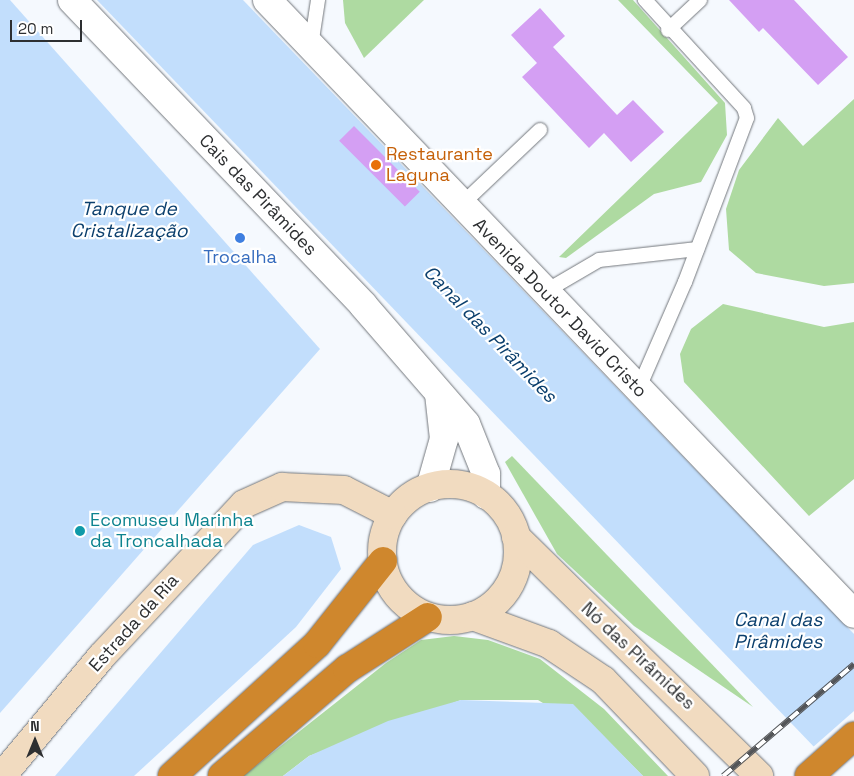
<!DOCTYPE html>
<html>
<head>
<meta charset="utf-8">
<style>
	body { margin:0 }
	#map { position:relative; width:854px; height:776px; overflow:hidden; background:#f5f9fe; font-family:"Space Grotesk",sans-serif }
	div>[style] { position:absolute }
	.green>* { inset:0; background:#aedaa1 }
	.water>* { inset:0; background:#c2defc }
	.pier>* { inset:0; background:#f5f9fe }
	.building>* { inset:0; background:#d49ff3; transform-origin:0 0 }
	.roads { filter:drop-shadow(0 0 1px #73777c) drop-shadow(0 0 1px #73777c) }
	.lane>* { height:14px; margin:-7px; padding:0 7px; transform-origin:7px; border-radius:7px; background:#fff }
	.street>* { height:28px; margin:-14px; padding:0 14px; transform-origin:14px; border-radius:14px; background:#fff }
	.secondary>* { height:28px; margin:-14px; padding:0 14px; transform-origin:14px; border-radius:14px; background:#f1dbc0 }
	.secondary>.ring { margin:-14px; padding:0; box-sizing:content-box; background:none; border:28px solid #f1dbc0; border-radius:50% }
	.highway>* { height:28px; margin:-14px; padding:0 14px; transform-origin:14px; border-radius:14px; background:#cf872d }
	.rail>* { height:5.5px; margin-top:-2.75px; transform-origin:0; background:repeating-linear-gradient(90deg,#fff 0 11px,#535558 0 22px); box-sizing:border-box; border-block:1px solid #535558 }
	.dots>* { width:14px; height:14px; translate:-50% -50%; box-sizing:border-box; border:2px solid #fff; border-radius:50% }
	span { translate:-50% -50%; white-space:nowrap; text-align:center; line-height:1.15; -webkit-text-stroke:4.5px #fff; paint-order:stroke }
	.food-label { font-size:18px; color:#c56008 }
	.left { translate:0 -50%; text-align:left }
	.street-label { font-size:18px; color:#2d2f31 }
	.shop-label { font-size:18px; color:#366cbe }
	.culture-label { font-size:18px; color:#0d838f }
	.water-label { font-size:19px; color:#0b3f6d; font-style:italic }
	.north { position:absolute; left:10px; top:716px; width:50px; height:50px; -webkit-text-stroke:4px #fff; paint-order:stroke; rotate:0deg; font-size:14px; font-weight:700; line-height:20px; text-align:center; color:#2d2f31 }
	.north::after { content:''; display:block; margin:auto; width:18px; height:22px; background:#2d2f31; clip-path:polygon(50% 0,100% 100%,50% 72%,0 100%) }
	.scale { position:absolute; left:10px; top:20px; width:72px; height:22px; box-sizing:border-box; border:2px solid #2d2f31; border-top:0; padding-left:6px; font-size:15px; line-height:18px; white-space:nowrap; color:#2d2f31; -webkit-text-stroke:4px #fff; paint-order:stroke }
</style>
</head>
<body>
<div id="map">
	<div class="green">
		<i style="clip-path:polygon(343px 0,424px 0,364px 58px,345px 23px)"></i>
		<i style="clip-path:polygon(618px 0,633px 0,725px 103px,727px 135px,701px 182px,654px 194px,566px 258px,559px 257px,718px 103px)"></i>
		<i style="clip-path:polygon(854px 99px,854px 283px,824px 286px,756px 273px,729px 250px,726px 209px,739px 170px,778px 118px,803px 146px)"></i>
		<i style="clip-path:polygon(723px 304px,824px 327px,854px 322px,854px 479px,809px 516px,684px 382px,680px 354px,691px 329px)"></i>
		<i style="clip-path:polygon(512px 456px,753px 707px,634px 626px,557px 554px,505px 462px)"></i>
		<i style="clip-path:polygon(454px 636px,488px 640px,540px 659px,604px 709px,668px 776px,643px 776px,612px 745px,538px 700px,461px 700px,309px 756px,283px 776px,243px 776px,386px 663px,421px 640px)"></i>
	</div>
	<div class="water">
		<i style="clip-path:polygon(0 0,10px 0,320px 349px,0 713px)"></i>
		<i style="clip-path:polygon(97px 0,243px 0,854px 634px,854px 776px,842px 776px)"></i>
		<i style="clip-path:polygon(299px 525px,331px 537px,341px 569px,296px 627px,134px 776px,55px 776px,253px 545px)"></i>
		<i style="clip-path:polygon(461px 700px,573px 704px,643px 776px,283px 776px,309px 756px,388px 721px)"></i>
	</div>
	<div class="pier">
		<i style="clip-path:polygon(854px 711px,854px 776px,839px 776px,812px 748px)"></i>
	</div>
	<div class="building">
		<i style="clip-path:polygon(729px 0,794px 0,848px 57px,818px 85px,763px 28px,759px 32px)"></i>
		<i style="clip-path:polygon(540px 8px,565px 36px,553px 47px,617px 115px,633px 100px,664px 132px,631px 162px,604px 133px,589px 148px,522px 77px,537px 63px,511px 35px)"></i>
		<i style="left:354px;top:126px;width:93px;height:21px;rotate:45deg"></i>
	</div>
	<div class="roads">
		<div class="lane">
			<i style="left:668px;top:30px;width:44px;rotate:-43.2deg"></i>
			<i style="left:311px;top:46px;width:47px;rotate:-81.3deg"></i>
			<i style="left:461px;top:205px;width:109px;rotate:-43.5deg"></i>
			<i style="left:546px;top:291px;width:61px;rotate:-30.3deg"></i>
			<i style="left:599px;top:260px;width:99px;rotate:-6.4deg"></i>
			<i style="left:638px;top:390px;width:118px;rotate:-66.5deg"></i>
			<i style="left:685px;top:282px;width:175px;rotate:-69.3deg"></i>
			<i style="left:747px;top:118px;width:10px;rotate:-107deg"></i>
			<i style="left:744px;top:108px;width:147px;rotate:-132.5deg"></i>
		</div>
		<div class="street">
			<i style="left:72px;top:0;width:422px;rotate:46.3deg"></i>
			<i style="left:363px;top:305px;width:157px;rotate:49.1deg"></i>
			<i style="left:466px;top:424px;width:54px;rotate:68.2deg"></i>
			<i style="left:486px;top:474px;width:21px;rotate:90deg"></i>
			<i style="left:267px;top:0;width:849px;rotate:46.29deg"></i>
			<i style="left:430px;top:488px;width:51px;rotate:-74.1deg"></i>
			<i style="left:444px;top:439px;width:45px;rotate:-96.3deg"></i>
		</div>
		<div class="secondary">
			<i class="ring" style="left:382px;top:484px;width:108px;height:108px"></i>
			<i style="left:516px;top:537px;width:341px;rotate:44.5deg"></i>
			<i style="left:473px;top:616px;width:81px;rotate:20.2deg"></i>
			<i style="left:549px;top:644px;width:65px;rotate:33.7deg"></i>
			<i style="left:603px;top:680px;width:133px;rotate:46.2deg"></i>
			<i style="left:2px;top:776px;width:155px;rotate:-50.2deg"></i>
			<i style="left:101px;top:657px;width:209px;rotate:-46.9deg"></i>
			<i style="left:244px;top:504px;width:42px;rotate:-24.1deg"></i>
			<i style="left:282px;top:487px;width:62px;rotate:2.8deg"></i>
			<i style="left:344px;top:490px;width:55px;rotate:27deg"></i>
		</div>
		<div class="highway">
			<i style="left:172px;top:776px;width:196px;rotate:-42.3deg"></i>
			<i style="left:317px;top:644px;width:106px;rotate:-51.5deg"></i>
			<i style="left:222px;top:776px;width:165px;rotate:-40.6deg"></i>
			<i style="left:347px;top:669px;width:96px;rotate:-32.7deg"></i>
			<i style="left:809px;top:776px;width:60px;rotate:-41.6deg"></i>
		</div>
	</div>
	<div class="rail">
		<i style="left:723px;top:776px;width:172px;rotate:-40.5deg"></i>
	</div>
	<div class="dots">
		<i style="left:376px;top:165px;background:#e8710a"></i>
		<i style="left:240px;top:238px;background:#3f7fe0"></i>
		<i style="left:80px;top:531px;background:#0f9aa8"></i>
	</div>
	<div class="food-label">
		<span class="left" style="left:386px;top:165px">Restaurante<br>Laguna</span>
	</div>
	<div class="street-label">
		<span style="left:258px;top:195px;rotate:46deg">Cais das Pirâmides</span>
		<span style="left:560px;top:308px;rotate:46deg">Avenida Doutor David Cristo</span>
		<span style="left:134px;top:623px;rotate:-48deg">Estrada da Ria</span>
		<span style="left:638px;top:656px;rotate:43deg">Nó das Pirâmides</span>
	</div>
	<div class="shop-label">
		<span style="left:240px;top:257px">Trocalha</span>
	</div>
	<div class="culture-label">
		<span class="left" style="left:90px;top:531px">Ecomuseu Marinha<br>da Troncalhada</span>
	</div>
	<div class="water-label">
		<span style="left:129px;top:220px">Tanque de<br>Cristalização</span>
		<span style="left:490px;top:334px;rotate:46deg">Canal das Pirâmides</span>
		<span style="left:778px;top:631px">Canal das<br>Pirâmides</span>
	</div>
	<div class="north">N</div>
	<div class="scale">20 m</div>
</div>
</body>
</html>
